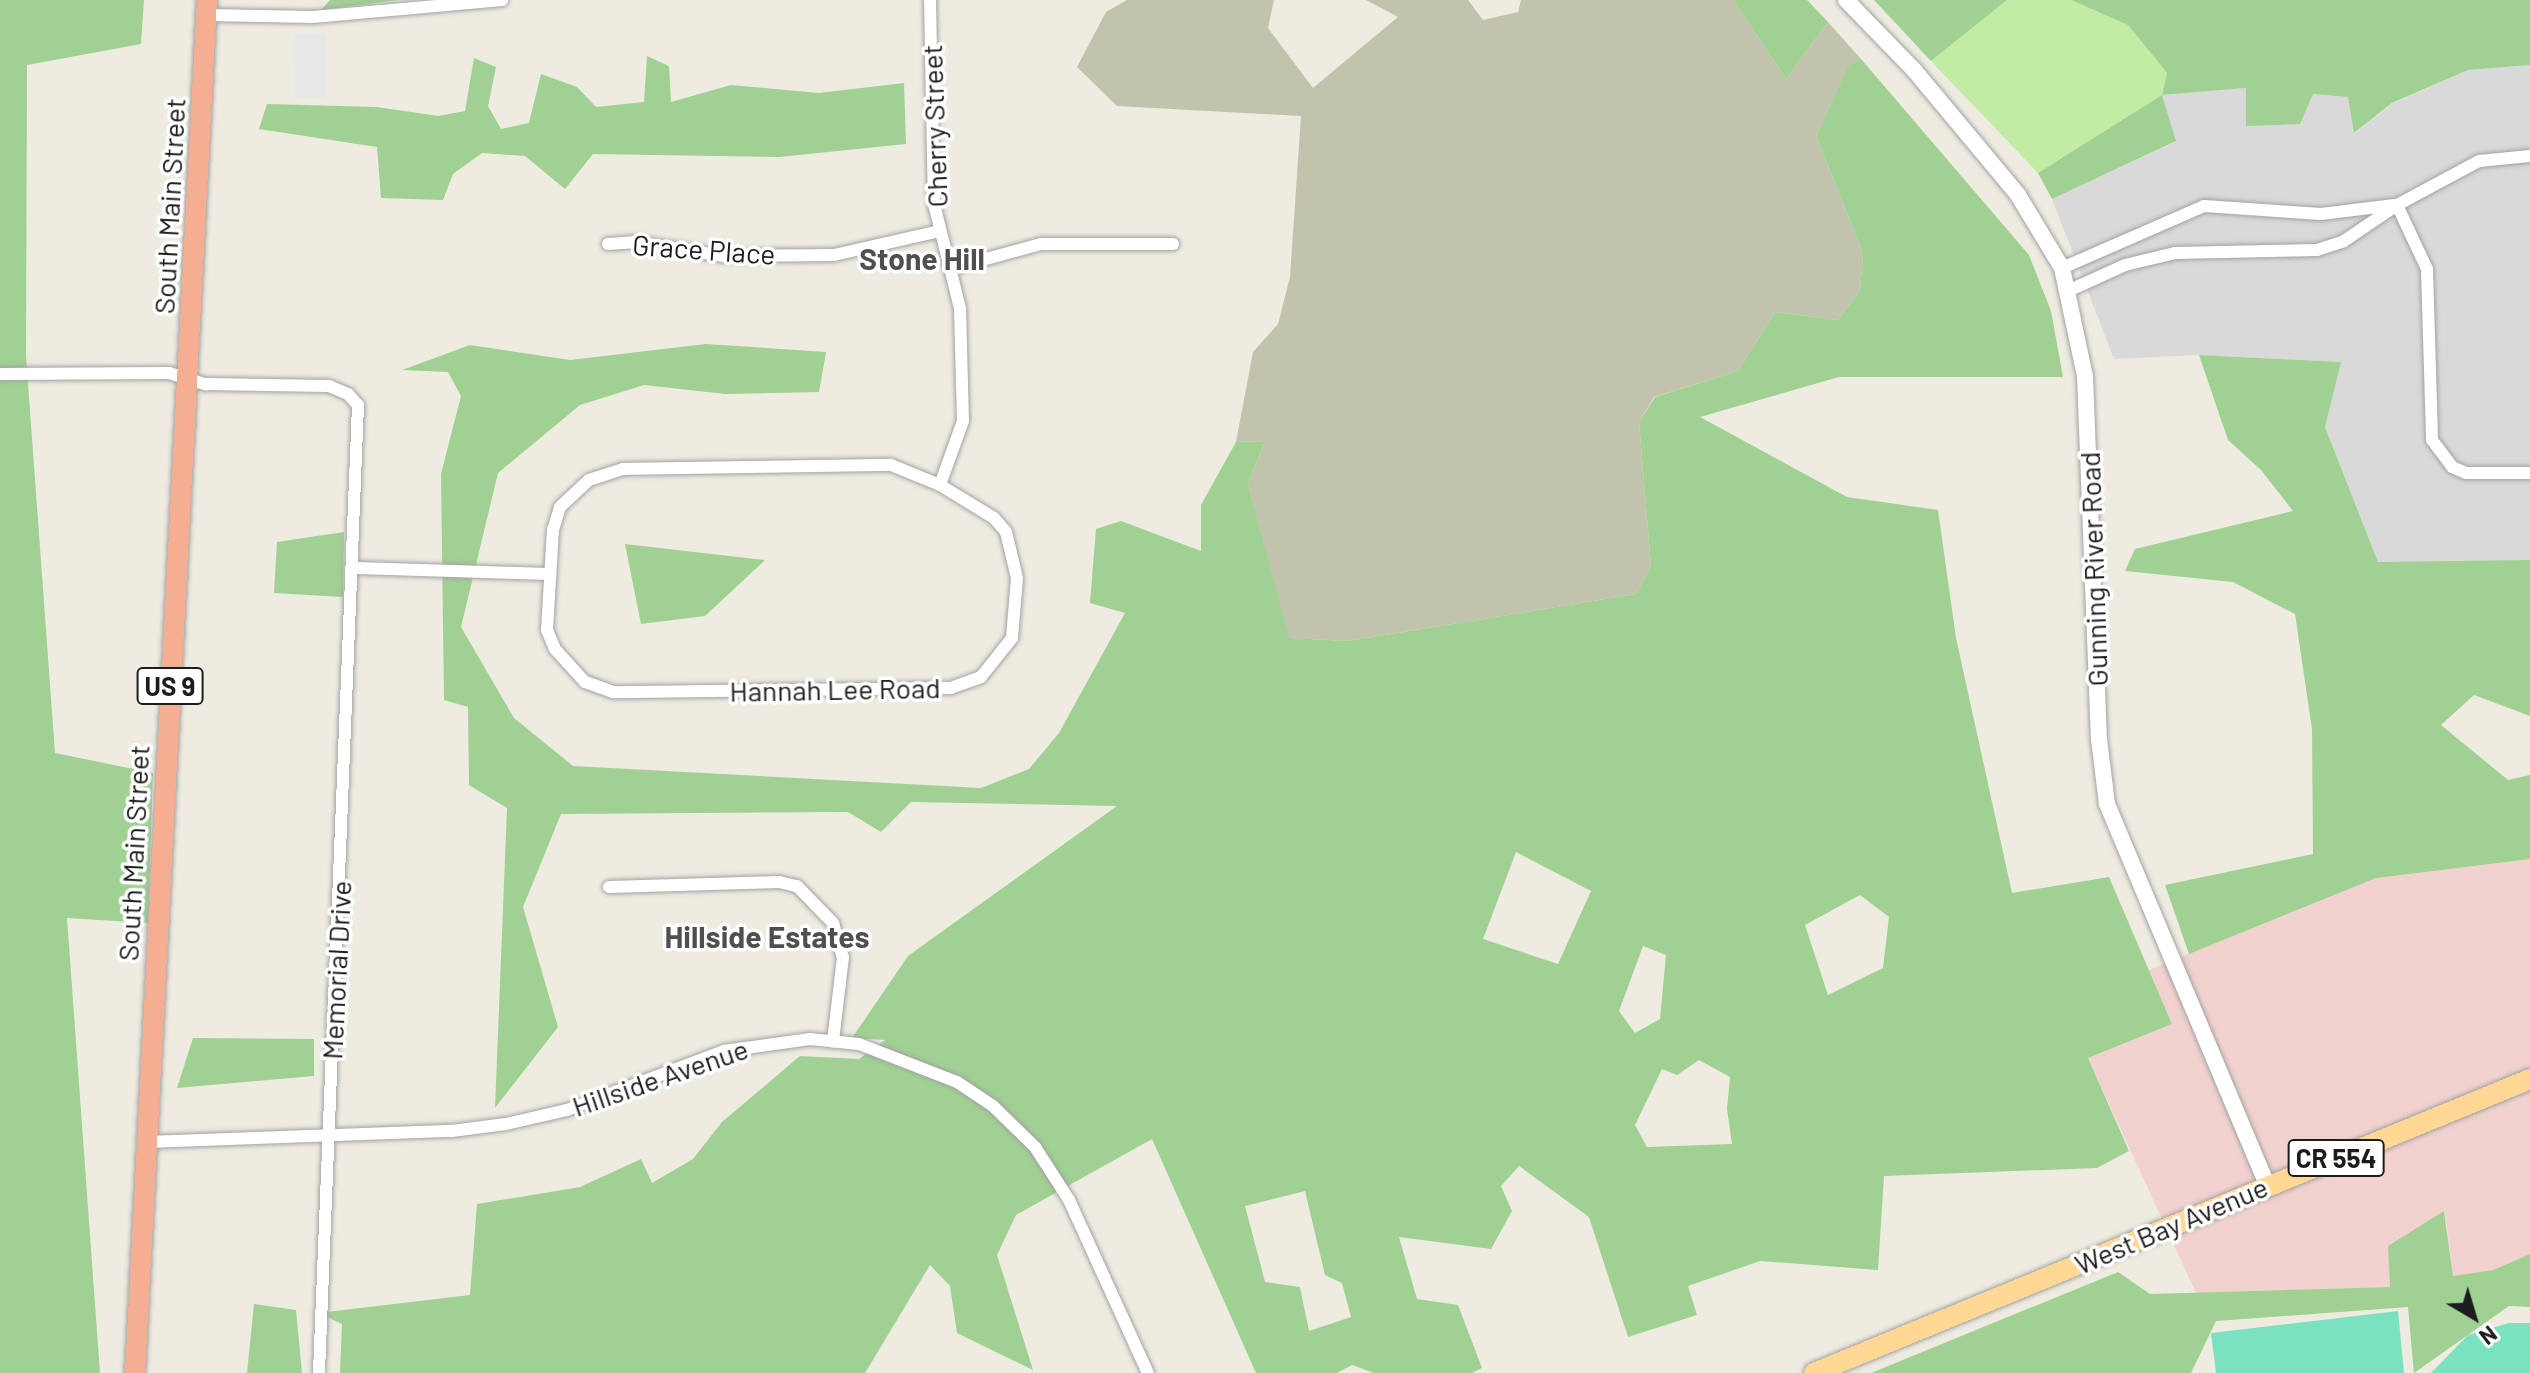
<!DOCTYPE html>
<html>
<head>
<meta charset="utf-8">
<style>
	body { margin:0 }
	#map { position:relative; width:2530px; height:1373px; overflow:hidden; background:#eeebe1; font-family:Barlow,sans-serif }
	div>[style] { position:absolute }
	.residential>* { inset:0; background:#dad9d9 }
	.commercial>* { inset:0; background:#f1d2cf }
	.construction>* { inset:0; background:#c2c3ac }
	.grass>* { inset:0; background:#c2eca3 }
	.forest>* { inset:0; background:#a1d093 }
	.pitch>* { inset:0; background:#7ae2c1 }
	.parking>* { inset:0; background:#e8e8e8; transform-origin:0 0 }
	.roads { filter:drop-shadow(0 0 2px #a3a3a3) drop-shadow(0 0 2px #a3a3a3) }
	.minor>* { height:12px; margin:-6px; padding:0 6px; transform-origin:6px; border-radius:6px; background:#fff }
	.tertiary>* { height:16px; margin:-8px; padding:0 8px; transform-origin:8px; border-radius:8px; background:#fff }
	.primary>* { height:20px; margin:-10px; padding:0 10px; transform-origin:10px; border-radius:10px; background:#ffd895 }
	.trunk>* { height:20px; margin:-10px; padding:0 10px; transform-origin:10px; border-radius:10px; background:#f5ae92 }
	span { translate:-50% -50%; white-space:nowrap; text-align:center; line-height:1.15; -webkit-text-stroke:7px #fff; paint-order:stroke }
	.shield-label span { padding:2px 6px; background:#fff; border:2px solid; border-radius:6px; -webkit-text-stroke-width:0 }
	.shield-label { font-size:26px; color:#1c1c1c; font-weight:700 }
	.street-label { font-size:28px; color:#1c1c1c }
	.neighbourhood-label { font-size:30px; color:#4f4f4f; font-weight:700 }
	.north { position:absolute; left:2434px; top:1277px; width:80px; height:80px; -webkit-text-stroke:6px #fff; paint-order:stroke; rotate:142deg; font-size:22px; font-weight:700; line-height:32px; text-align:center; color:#1c1c1c }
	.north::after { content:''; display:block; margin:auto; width:28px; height:36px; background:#1c1c1c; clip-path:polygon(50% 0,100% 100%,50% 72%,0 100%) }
</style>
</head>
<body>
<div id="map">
	<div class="residential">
		<i style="clip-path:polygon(2530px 65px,2530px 679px,2378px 562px,2325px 427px,2340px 362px,2199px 355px,2114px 359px,2052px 199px,2175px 142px,2162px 95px,2247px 88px,2247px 126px,2313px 94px,2348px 97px,2355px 133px,2392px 104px,2468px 70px)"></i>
	</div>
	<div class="commercial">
		<i style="clip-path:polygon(2519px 857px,2530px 859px,2530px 1254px,2493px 1270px,2453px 1276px,2445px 1211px,2391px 1287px,2196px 1293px,2088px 1058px,2172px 1024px,2149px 970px,2376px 878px)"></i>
	</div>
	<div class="construction">
		<i style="clip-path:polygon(1127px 0,1274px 0,1268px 28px,1313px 88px,1398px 17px,1366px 0,1468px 0,1483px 20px,1518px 12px,1521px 0,1733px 0,1786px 79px,1828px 22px,1861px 59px,1848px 68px,1816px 136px,1863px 253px,1860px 290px,1838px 320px,1775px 312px,1738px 371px,1654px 397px,1639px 422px,1651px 566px,1636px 594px,1348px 641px,1288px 638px,1248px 484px,1265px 441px,1236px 442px,1253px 352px,1278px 324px,1290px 277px,1301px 116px,1117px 106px,1077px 67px,1106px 12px)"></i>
	</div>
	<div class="grass">
		<i style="clip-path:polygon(2007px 0,2071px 0,2128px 25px,2167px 73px,2162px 95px,2038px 173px,1931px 61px)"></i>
	</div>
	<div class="forest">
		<i style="clip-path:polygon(0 0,144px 0,141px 44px,27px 65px,26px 356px,55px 753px,153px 773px,148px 923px,67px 918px,100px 1373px,0 1373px)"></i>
		<i style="clip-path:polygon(330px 0,398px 0,321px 10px)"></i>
		<i style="clip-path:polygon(1733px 0,1807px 0,1828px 22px,1786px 79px)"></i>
		<i style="clip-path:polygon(1874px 0,2007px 0,1931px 61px)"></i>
		<i style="clip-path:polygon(2071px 0,2530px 0,2530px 65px,2468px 70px,2392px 103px,2354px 133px,2348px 97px,2313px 94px,2300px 124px,2246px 126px,2246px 88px,2162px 95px,2176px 141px,2052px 199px,2038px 173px,2162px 95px,2167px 73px,2128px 25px)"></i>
		<i style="clip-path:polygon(647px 56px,669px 66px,671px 102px,731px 85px,819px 93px,904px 83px,906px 144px,779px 157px,593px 154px,565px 189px,525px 156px,482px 153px,453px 174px,443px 200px,381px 198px,377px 147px,259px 129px,267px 104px,377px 107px,438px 116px,465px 111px,474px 58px,496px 67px,488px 106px,501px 129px,529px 123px,541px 74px,577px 87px,596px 107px,644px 102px)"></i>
		<i style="clip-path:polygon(evenodd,1861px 59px,2029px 255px,2051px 311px,2063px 377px,1839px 377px,1700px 417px,1847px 497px,1938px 510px,1956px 638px,2012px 893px,2109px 877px,2172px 1024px,2088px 1058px,2129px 1151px,2097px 1168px,1884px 1176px,1878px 1270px,1760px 1261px,1688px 1286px,1697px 1315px,1628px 1337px,1589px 1217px,1519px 1166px,1501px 1186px,1512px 1211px,1491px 1249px,1399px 1237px,1417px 1299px,1458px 1305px,1482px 1368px,1472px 1373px,1374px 1373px,1352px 1365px,1337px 1373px,1256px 1373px,1152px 1139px,1016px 1215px,997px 1255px,1033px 1370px,957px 1333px,950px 1286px,930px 1265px,865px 1373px,340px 1373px,342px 1324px,318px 1313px,470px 1295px,477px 1204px,580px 1187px,641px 1159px,652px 1183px,693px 1159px,722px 1122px,800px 1056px,859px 1059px,885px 1040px,852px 1038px,908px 956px,1117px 806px,911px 802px,881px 832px,848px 812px,561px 814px,523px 907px,558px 1027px,495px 1108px,507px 808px,469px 785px,468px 707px,444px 700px,441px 474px,461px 396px,448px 372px,402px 370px,470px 345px,570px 360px,706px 344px,826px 352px,819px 392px,725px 394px,644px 385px,580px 405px,498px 473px,461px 627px,514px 718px,573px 766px,981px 788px,1029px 769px,1059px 733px,1125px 613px,1090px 603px,1096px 529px,1121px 521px,1201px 551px,1201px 505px,1236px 442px,1265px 441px,1248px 484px,1289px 638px,1348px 641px,1636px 594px,1651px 566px,1639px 422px,1655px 397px,1738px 371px,1775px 312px,1838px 320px,1860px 290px,1863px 253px,1816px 136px,1848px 67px,1861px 59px,1516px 852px,1591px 891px,1558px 964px,1483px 939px,1516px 852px,1861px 59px,1860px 895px,1889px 917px,1883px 968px,1828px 995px,1805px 925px,1860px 895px,1861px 59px,1643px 946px,1666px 955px,1660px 1019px,1635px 1033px,1619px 1011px,1643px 946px,1861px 59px,1699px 1060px,1730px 1077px,1727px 1109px,1732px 1144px,1647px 1147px,1635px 1125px,1662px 1069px,1677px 1075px,1699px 1060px,1861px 59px,1305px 1191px,1325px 1275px,1342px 1283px,1351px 1317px,1309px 1331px,1300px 1287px,1265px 1282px,1245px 1206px,1305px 1191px)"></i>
		<i style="clip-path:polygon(2199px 355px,2341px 362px,2325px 427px,2378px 562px,2530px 560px,2530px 716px,2474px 695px,2441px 725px,2508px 780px,2530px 775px,2530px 859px,2376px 878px,2189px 954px,2165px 885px,2313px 854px,2312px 729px,2295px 614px,2233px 582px,2125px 571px,2135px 549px,2293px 511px,2261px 470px,2228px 440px)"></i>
		<i style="clip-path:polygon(344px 532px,343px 597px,274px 593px,277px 542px)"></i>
		<i style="clip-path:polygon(625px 544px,765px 560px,705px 616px,641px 624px)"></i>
		<i style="clip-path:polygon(193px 1038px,314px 1039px,314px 1076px,177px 1088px)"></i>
		<i style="clip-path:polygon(2444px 1211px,2453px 1276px,2493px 1270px,2530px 1254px,2530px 1307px,2509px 1306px,2414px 1373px,2408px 1307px,2216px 1321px,2191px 1373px,1871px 1373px,2118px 1272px,2150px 1294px,2390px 1287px,2388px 1246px)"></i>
		<i style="clip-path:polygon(254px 1304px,296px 1310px,302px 1373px,247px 1373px)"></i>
	</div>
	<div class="pitch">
		<i style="clip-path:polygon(2398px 1311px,2404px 1373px,2216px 1373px,2211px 1333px)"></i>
		<i style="clip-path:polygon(2509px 1323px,2530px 1323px,2530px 1373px,2431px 1373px,2468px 1335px)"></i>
	</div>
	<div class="parking">
		<i style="left:326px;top:33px;width:64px;height:33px;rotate:89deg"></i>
	</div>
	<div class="roads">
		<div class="minor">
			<i style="left:930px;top:0;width:204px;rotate:88.9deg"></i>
			<i style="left:934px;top:204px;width:107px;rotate:76deg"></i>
			<i style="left:960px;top:308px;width:113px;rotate:88.5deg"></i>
			<i style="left:963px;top:421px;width:68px;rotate:109.8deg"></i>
			<i style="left:207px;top:15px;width:106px;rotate:1.1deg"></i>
			<i style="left:313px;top:17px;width:190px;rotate:-5.1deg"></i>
			<i style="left:2397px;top:205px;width:71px;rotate:64.9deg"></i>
			<i style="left:2427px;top:269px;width:171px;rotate:88.3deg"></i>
			<i style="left:2432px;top:440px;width:34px;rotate:53deg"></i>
			<i style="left:2452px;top:467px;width:15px;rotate:23deg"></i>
			<i style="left:2466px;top:473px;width:64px"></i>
			<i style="left:608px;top:244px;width:26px;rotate:-4deg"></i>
			<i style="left:634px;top:242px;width:90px;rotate:8.9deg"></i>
			<i style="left:723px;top:256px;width:111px;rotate:-0.5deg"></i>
			<i style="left:834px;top:255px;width:109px;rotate:-12.8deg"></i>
			<i style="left:953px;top:268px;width:91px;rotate:-15.3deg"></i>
			<i style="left:1041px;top:244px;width:132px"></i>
			<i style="left:2062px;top:268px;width:155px;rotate:-23.6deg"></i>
			<i style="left:2204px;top:206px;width:117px;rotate:3.9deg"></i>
			<i style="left:2321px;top:214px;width:74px;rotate:-7deg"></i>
			<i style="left:2070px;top:290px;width:60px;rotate:-24.4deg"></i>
			<i style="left:2125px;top:265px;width:51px;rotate:-13.5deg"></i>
			<i style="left:2175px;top:253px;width:142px;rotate:-1.2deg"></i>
			<i style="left:2317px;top:250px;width:28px;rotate:-18deg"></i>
			<i style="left:2344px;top:241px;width:64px;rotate:-34.2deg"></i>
			<i style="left:2397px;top:205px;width:93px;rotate:-28.2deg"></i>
			<i style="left:2479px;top:161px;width:51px;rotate:-5.6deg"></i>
			<i style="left:0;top:374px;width:169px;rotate:-0.3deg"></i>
			<i style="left:169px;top:373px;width:39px;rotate:17deg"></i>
			<i style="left:206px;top:384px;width:123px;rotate:0.9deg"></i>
			<i style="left:329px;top:386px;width:21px;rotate:23deg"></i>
			<i style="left:348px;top:394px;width:15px;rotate:48deg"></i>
			<i style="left:358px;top:405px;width:969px;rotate:92.31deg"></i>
			<i style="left:891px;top:465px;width:53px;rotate:22.2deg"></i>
			<i style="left:940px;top:485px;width:63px;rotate:31.4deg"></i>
			<i style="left:994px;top:518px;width:18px;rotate:49deg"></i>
			<i style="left:1006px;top:532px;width:47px;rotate:76.6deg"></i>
			<i style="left:1017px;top:578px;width:60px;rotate:94.8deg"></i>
			<i style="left:1012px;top:638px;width:50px;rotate:128.5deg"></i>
			<i style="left:981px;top:677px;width:32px;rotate:160deg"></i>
			<i style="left:951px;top:688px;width:338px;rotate:179.3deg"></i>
			<i style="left:613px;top:692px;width:30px;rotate:-160deg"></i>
			<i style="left:585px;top:682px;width:45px;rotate:-132.3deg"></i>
			<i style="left:555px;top:649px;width:21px;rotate:-113deg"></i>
			<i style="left:547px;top:630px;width:100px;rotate:-86.6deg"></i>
			<i style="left:553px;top:530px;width:24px;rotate:-73deg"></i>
			<i style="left:560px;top:507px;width:40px;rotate:-43deg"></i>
			<i style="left:589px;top:480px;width:36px;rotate:-18deg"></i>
			<i style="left:623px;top:469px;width:268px;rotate:-0.9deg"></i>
			<i style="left:355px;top:568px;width:195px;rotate:1.8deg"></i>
			<i style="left:609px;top:887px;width:170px;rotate:-1.7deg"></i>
			<i style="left:779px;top:882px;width:18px;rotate:13deg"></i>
			<i style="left:797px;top:886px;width:52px;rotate:45.8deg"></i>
			<i style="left:833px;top:923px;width:35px;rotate:74deg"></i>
			<i style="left:843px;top:957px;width:85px;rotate:96.8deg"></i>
			<i style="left:147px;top:1142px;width:305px;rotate:-2.1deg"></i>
			<i style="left:452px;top:1131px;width:54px;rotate:-7.4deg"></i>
			<i style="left:506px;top:1124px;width:63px;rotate:-12.9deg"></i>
			<i style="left:567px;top:1110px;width:168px;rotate:-20.6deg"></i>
			<i style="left:724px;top:1051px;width:87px;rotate:-7.9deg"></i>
			<i style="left:810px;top:1039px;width:49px;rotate:5.8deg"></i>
			<i style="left:859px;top:1044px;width:105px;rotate:21.2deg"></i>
			<i style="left:957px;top:1082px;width:43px;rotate:33.7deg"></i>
			<i style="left:993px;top:1106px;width:59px;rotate:44.3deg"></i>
			<i style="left:1035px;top:1147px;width:63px;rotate:57.3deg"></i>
			<i style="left:1069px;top:1200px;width:190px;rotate:65.5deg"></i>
		</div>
		<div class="tertiary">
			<i style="left:1846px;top:0;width:98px;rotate:45.8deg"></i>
			<i style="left:1914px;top:70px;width:163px;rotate:50.2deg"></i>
			<i style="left:2018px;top:195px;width:85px;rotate:58.9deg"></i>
			<i style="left:2062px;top:268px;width:110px;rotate:78deg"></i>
			<i style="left:2085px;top:376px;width:363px;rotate:87.8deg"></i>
			<i style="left:2099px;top:739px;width:65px;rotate:83deg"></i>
			<i style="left:2107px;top:804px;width:413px;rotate:67.2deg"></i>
		</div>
		<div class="primary">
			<i style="left:1814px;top:1373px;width:774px;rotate:-22.32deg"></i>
		</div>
		<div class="trunk">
			<i style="left:135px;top:1373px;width:1375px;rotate:-87deg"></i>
		</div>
	</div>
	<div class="shield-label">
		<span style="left:170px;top:686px">US 9</span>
		<span style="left:2336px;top:1158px">CR 554</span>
	</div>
	<div class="street-label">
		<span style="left:934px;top:126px;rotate:-92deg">Cherry Street</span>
		<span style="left:169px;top:206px;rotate:-87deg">South Main Street</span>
		<span style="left:704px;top:249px;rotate:4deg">Grace Place</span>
		<span style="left:2093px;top:569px;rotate:-92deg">Gunning River Road</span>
		<span style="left:835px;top:689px;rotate:-1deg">Hannah Lee Road</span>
		<span style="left:133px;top:853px;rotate:-87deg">South Main Street</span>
		<span style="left:336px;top:970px;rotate:-87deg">Memorial Drive</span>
		<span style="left:660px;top:1077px;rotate:-19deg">Hillside Avenue</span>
		<span style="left:2171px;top:1225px;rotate:-23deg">West Bay Avenue</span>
	</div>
	<div class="neighbourhood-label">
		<span style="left:922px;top:258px">Stone Hill</span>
		<span style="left:767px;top:936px">Hillside Estates</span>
	</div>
	<div class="north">N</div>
</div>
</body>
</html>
